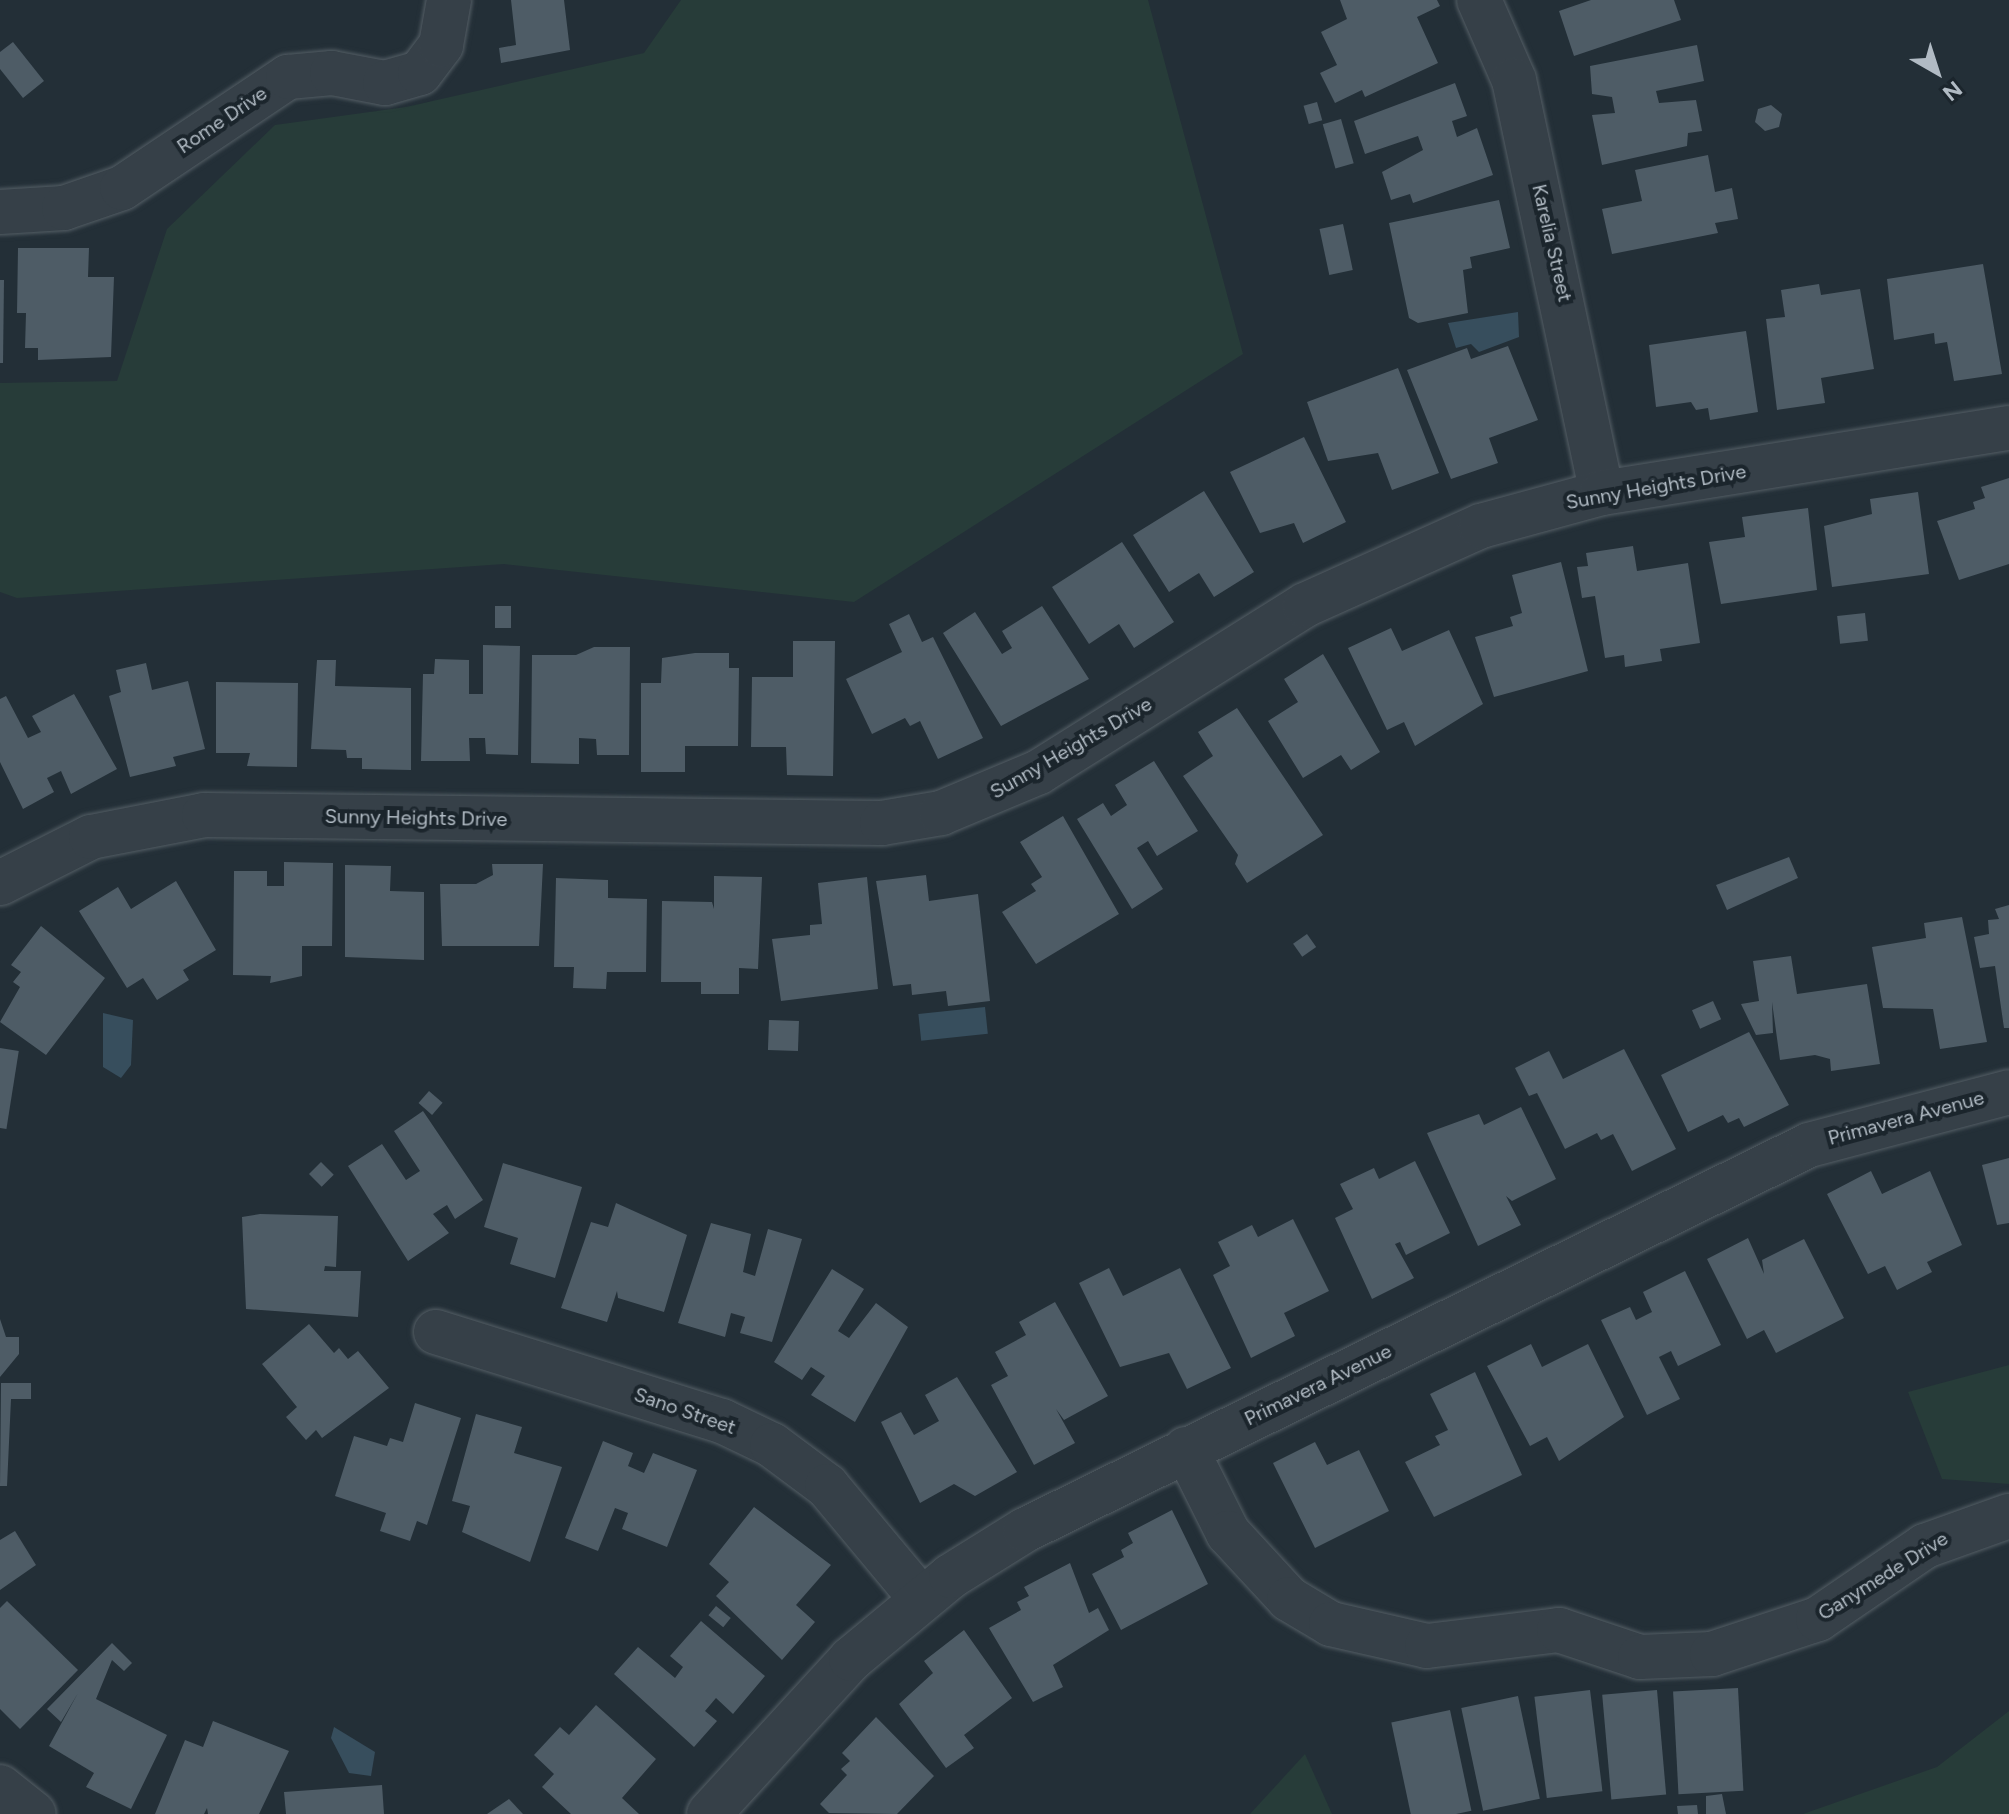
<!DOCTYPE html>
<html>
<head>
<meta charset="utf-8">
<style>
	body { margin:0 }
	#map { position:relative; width:2009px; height:1814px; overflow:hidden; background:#232f37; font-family:Figtree,sans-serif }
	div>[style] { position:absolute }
	.green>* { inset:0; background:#273c39 }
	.water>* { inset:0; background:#374e5d; transform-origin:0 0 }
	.building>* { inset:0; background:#4e5c66; transform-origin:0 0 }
	.roads { filter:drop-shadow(0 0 2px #545e65) drop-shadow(0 0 2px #545e65) }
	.street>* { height:44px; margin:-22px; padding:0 22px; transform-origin:22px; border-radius:22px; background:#364048 }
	span { translate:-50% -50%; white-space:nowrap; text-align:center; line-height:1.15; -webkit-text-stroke:8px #1b252c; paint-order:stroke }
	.street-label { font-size:20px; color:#b1bbc4 }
	.north { position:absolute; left:1897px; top:32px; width:80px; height:80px; -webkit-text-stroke:6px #1b252c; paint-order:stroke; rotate:141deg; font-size:22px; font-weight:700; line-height:32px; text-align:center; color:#b1bbc4 }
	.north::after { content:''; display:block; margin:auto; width:28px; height:36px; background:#b1bbc4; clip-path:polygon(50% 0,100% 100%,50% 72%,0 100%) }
</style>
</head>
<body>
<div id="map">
	<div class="green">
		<i style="clip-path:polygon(681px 0,1148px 0,1243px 354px,854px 602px,504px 564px,17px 598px,0 592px,0 383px,117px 381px,167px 229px,275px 125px,406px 107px,644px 53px)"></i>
		<i style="clip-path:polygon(2009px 1365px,2009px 1484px,1942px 1479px,1908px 1392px)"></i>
		<i style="clip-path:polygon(2009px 1711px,2009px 1814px,1803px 1814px,1937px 1767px)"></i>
		<i style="clip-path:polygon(1305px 1754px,1332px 1814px,1250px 1814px)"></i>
	</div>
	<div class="water">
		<i style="clip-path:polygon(1518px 312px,1519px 337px,1479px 352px,1471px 344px,1456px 348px,1448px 323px)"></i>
		<i style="left:985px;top:1007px;width:27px;height:67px;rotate:84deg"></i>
		<i style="clip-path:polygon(103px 1013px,133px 1020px,131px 1065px,121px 1078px,103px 1067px)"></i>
		<i style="clip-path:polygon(334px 1727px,375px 1752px,371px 1776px,349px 1773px,331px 1738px)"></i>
	</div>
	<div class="building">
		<i style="clip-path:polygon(511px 0,564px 0,570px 50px,501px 63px,499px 48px,516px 45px)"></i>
		<i style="clip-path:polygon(1340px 0,1437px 0,1440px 6px,1417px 17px,1438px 63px,1365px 97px,1362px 90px,1335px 103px,1320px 73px,1337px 65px,1321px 32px,1347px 19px)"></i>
		<i style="clip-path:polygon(1591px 0,1674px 0,1681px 20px,1574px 56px,1559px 11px)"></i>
		<i style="clip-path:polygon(13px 42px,44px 81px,23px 98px,0 69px,0 52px)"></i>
		<i style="clip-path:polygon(1697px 45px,1704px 81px,1656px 91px,1659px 103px,1696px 100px,1702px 131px,1688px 133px,1687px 146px,1602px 165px,1592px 115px,1615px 113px,1612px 97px,1592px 94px,1590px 66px)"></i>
		<i style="clip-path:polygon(1455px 83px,1467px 116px,1452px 121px,1457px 137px,1477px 128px,1493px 175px,1413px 203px,1410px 194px,1391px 200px,1382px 172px,1423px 150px,1418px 136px,1365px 154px,1354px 121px)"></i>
		<i style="left:1317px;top:102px;width:19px;height:14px;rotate:74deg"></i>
		<i style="clip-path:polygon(1771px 105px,1782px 114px,1779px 127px,1765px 131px,1755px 122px,1758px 109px)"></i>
		<i style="left:1341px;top:119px;width:46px;height:19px;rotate:74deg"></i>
		<i style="clip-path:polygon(1708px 155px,1715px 192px,1732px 188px,1738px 219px,1715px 223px,1718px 233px,1612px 254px,1602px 209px,1642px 201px,1635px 170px)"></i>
		<i style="clip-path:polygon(1499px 200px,1510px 248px,1470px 257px,1472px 268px,1463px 270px,1468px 313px,1418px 323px,1409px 318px,1389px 223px)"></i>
		<i style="left:1343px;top:224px;width:47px;height:24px;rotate:78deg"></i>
		<i style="clip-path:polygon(18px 248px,89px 248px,88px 277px,114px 277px,111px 357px,38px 360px,38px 348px,25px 348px,26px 313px,17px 313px)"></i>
		<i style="clip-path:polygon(1983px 264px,2002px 374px,1954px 381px,1947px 342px,1935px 344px,1934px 333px,1894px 340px,1887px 279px)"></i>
		<i style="clip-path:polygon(0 280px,4px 280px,3px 363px,0 363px)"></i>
		<i style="clip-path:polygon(1819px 284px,1821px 295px,1860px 289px,1874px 369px,1821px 378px,1825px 403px,1777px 410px,1766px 319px,1785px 317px,1781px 290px)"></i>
		<i style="clip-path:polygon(1746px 331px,1758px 412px,1710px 420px,1708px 408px,1696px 410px,1691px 402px,1656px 407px,1649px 345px)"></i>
		<i style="clip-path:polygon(1508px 346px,1538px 420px,1489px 438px,1498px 463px,1451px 479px,1407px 370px,1467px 348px,1471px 359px)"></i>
		<i style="clip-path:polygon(1398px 368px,1439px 473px,1392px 490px,1378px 453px,1328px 461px,1307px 402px)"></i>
		<i style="clip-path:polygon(1304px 437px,1346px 522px,1303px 543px,1294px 523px,1260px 533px,1230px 472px)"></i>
		<i style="clip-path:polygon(2009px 478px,2009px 564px,1959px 580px,1937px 521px,1975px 509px,1973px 502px,1985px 498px,1981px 487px)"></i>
		<i style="clip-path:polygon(1204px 491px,1254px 572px,1214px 597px,1199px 573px,1169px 592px,1133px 535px)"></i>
		<i style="clip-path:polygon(1918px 492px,1929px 574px,1832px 587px,1824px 526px,1872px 514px,1870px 499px)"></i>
		<i style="clip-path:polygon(1808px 508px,1817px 590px,1721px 604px,1709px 542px,1745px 537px,1742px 517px)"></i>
		<i style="clip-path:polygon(1122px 542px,1174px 622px,1134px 648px,1119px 624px,1089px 644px,1052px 587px)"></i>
		<i style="clip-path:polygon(1633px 546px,1637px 571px,1688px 563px,1700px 643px,1660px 649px,1662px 661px,1625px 667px,1624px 655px,1605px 658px,1595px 596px,1582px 598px,1577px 567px,1588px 566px,1586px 553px)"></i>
		<i style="clip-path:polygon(1561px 562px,1588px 671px,1494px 697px,1475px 637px,1513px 626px,1510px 617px,1522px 613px,1512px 575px)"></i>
		<i style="left:495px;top:606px;width:16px;height:22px"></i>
		<i style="clip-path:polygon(1042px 606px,1089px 679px,1001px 726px,943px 633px,975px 612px,1002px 654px,1012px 648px,1002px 631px)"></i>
		<i style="left:1865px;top:613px;width:28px;height:28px;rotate:84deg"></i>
		<i style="clip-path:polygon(909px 614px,922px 642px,933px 637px,983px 738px,938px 759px,920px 721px,910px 726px,905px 718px,872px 734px,846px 679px,902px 652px,889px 624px)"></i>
		<i style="clip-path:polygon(1391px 628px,1402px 651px,1449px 630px,1483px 704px,1415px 746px,1404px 722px,1387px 730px,1348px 648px)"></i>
		<i style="clip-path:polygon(793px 641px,835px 641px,833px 776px,787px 775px,786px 747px,751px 747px,752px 677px,793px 677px)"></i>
		<i style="clip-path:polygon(483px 645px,520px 646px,518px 755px,486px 754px,485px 738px,469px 738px,470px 761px,421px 761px,423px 674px,434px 674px,435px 659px,469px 660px,469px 694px,483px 694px)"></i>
		<i style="clip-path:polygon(594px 647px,630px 647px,629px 755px,597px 755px,596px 739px,579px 738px,579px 764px,531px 763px,532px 655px,576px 655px)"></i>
		<i style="clip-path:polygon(695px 653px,729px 653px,729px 668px,739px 668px,738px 746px,685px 746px,685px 772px,641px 772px,641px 683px,661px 683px,662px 658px)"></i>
		<i style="clip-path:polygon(1323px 654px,1380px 752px,1351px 770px,1341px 755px,1303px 778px,1268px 721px,1298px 702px,1284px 679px)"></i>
		<i style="clip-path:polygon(317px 660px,336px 660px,335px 686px,411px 688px,411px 770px,362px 769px,362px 758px,347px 758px,346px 750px,311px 749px)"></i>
		<i style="clip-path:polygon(146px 663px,152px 690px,188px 681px,205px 749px,173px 757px,176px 766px,130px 777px,109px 696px,121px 692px,116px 670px)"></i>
		<i style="clip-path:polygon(216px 682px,298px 683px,297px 767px,247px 766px,250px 753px,216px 753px)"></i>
		<i style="clip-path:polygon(74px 694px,117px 769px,71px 794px,61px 771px,47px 778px,54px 792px,23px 809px,0 762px,0 699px,6px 696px,28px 738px,41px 732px,32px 716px)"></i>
		<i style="clip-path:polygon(1237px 708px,1323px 835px,1247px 883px,1235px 864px,1238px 855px,1183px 776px,1213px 756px,1198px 732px)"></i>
		<i style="clip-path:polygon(1154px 761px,1198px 831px,1157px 856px,1148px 841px,1137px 848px,1163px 889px,1132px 909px,1077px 819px,1103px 803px,1111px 816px,1127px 805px,1115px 785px)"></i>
		<i style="clip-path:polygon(1063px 816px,1119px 914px,1036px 964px,1002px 912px,1036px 891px,1031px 884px,1042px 877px,1020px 842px)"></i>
		<i style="clip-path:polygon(1789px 857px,1798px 878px,1727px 910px,1716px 885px)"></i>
		<i style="clip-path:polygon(284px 862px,333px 863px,332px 946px,302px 946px,302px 976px,270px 983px,271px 976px,233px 975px,234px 871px,267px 871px,267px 886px,284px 886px)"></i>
		<i style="clip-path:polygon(492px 864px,543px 864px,539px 946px,442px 946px,440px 884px,476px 884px,493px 875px)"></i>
		<i style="clip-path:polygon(345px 865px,391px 866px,390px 891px,424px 892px,424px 960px,345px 957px)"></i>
		<i style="clip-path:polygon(926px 875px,929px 901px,978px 894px,990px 1001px,948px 1006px,946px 991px,912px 995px,911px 984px,893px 986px,876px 881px)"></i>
		<i style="clip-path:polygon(714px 876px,762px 877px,758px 969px,739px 968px,739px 994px,701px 994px,701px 982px,661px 982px,662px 901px,712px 902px,714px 909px)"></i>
		<i style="clip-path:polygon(867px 877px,878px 989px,781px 1001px,772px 939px,810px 935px,810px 925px,822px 924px,818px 883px)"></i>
		<i style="clip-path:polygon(556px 878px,608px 880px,608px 898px,647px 899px,646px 972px,607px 972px,606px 989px,573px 988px,574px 967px,554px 967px)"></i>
		<i style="clip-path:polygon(176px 881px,216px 950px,183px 970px,189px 980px,157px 1000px,143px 978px,127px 988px,79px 911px,118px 887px,131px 909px)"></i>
		<i style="clip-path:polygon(2009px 905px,2009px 1028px,2004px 1028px,1995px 966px,1980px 968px,1974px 937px,1989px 934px,1988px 920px,1999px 919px,1995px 909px)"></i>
		<i style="clip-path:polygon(1962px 917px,1987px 1042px,1940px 1049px,1933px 1009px,1883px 1008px,1872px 947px,1926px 938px,1924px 923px)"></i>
		<i style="clip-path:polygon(41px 926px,105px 978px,46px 1055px,0 1022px,20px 987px,13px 982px,21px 972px,11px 965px)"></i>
		<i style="left:1307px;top:934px;width:16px;height:17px;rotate:55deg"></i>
		<i style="clip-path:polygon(1791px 956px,1797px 994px,1867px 984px,1880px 1064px,1831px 1071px,1830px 1059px,1815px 1055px,1780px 1060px,1772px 1002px,1773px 1033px,1756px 1035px,1741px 1004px,1759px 1001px,1753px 961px)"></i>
		<i style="left:1713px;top:1001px;width:20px;height:23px;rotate:66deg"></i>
		<i style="left:769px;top:1020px;width:30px;height:30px;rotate:2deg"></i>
		<i style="clip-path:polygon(1749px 1032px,1789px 1105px,1744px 1127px,1739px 1118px,1728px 1123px,1723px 1115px,1688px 1132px,1661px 1075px)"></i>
		<i style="left:0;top:1048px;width:19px;height:79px;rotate:9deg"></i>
		<i style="clip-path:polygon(1624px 1049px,1676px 1149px,1632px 1171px,1613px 1134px,1601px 1140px,1597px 1133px,1565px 1149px,1537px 1093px,1529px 1096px,1515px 1068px,1549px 1051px,1563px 1079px)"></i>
		<i style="left:429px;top:1091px;width:18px;height:16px;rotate:41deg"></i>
		<i style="clip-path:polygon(1521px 1107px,1556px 1179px,1512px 1201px,1506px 1196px,1521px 1225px,1478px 1246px,1427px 1133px,1479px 1114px,1484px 1125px)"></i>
		<i style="clip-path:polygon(423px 1111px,483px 1200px,455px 1219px,447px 1205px,433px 1214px,449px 1233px,408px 1261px,348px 1166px,382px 1144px,406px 1180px,420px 1171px,394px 1131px)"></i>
		<i style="clip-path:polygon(2009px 1158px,2009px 1223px,1997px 1225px,1982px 1165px)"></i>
		<i style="clip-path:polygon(1415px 1161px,1450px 1233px,1406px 1255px,1400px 1242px,1395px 1244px,1414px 1278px,1372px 1299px,1335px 1218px,1353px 1209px,1340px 1184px,1374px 1168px,1379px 1179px)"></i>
		<i style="left:321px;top:1162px;width:18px;height:17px;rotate:45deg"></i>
		<i style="clip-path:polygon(503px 1163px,582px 1187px,555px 1278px,510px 1264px,518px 1238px,484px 1227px)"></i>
		<i style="clip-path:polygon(1871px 1171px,1882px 1194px,1930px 1171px,1962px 1245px,1927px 1262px,1932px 1272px,1897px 1290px,1885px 1266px,1868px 1274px,1827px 1194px)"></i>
		<i style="clip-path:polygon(616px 1203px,687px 1235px,664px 1312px,618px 1298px,617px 1291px,607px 1322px,561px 1308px,591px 1222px,608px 1227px)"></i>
		<i style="clip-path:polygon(260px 1214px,338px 1216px,336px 1267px,325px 1266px,324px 1271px,361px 1271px,358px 1317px,246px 1309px,242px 1217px)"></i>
		<i style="clip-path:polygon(1293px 1219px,1329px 1291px,1284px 1313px,1295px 1336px,1251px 1358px,1213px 1275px,1230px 1266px,1218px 1242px,1252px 1225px,1258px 1237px)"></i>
		<i style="clip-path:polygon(711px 1223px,751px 1234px,743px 1272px,755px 1276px,768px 1229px,802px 1239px,772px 1342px,740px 1333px,745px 1317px,731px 1313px,725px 1337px,678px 1323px)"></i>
		<i style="clip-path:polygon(1748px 1238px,1764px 1274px,1762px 1260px,1804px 1239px,1844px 1318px,1776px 1353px,1764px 1330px,1747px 1339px,1707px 1259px)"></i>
		<i style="clip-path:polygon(1109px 1268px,1123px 1296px,1180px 1268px,1231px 1368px,1187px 1389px,1169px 1353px,1120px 1367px,1079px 1283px)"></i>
		<i style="clip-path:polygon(832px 1269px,864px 1289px,838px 1331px,849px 1338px,876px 1303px,908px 1327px,855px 1422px,811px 1395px,825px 1376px,811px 1367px,802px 1380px,774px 1362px)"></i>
		<i style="clip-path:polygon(1685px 1271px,1721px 1345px,1678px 1366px,1671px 1351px,1659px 1357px,1680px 1399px,1647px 1415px,1601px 1320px,1630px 1307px,1636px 1320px,1652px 1312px,1643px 1292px)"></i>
		<i style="clip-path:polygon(1055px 1302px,1108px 1396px,1064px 1420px,1056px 1409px,1075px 1443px,1034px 1465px,991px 1385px,1008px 1376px,995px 1352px,1026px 1335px,1019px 1322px)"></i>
		<i style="clip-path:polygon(0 1319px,6px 1337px,19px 1337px,19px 1354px,0 1377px)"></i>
		<i style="clip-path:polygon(309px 1324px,334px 1353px,339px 1348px,348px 1359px,358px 1351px,389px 1388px,322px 1438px,316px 1430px,306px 1440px,286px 1417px,297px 1407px,262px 1364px)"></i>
		<i style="clip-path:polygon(1531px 1344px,1542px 1367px,1588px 1344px,1624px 1417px,1559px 1461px,1547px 1437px,1530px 1446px,1487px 1366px)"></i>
		<i style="clip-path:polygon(1475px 1372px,1522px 1475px,1434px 1517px,1405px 1462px,1440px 1445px,1435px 1436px,1448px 1430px,1430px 1394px)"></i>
		<i style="clip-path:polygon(957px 1377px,1017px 1472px,975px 1496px,954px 1484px,920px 1503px,881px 1422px,901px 1412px,914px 1435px,939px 1421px,925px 1395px)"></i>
		<i style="clip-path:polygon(1px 1383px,31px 1383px,31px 1399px,11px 1399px,7px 1486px,0 1486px)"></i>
		<i style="clip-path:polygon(415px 1403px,461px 1418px,427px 1525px,417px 1521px,410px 1541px,380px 1531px,386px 1513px,335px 1496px,354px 1436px,387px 1446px,390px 1438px,403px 1442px)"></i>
		<i style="clip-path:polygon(476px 1414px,522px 1427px,514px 1453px,562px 1467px,530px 1562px,462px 1532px,470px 1506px,452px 1501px)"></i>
		<i style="clip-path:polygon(603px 1441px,633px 1453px,628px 1466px,644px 1473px,653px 1453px,697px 1470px,667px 1547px,622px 1529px,628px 1513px,615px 1508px,598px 1551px,565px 1538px)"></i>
		<i style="clip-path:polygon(1315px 1442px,1327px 1465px,1359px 1450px,1389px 1511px,1315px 1548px,1273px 1463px)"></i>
		<i style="clip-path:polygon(754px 1507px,831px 1565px,796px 1605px,815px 1622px,782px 1660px,716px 1596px,729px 1582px,709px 1564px)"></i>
		<i style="clip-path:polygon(1172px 1510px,1208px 1584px,1121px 1630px,1092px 1574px,1124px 1557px,1121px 1550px,1133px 1543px,1128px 1533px)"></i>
		<i style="clip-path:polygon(15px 1531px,36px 1565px,0 1590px,0 1540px)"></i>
		<i style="clip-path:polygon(1070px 1563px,1089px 1613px,1098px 1608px,1109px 1630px,1053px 1665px,1063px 1687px,1033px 1702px,989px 1628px,1021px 1610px,1017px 1602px,1029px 1596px,1024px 1587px)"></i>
		<i style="clip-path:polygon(7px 1601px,78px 1670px,20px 1729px,0 1709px,0 1608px)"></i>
		<i style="left:716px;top:1606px;width:19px;height:12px;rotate:39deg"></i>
		<i style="clip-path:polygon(701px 1621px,765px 1676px,733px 1714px,716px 1698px,705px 1711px,717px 1721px,694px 1747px,614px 1674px,638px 1647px,675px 1678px,683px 1667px,670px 1656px)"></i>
		<i style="clip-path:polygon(964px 1630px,1012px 1698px,964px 1735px,974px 1748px,946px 1768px,899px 1704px,933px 1673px,924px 1661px)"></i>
		<i style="clip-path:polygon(112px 1643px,132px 1663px,124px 1671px,112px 1660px,96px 1699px,167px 1735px,131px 1809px,86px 1787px,94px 1773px,49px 1746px,78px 1693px,61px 1722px,47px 1709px)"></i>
		<i style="left:1738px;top:1688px;width:103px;height:65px;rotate:87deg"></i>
		<i style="left:1590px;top:1690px;width:102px;height:56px;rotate:83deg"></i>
		<i style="left:1657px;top:1690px;width:105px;height:55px;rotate:85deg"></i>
		<i style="left:1518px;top:1696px;width:105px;height:58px;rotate:78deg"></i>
		<i style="clip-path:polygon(596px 1705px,656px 1759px,622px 1798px,639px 1814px,571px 1814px,542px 1787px,554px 1774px,534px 1755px,560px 1727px,569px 1735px)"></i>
		<i style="left:1450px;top:1710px;width:103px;height:60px;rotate:78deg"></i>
		<i style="clip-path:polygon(876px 1717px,934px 1776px,897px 1814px,829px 1813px,820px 1804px,847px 1775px,841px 1769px,850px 1761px,842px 1753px)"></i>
		<i style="clip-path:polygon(213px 1721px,289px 1751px,259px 1814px,208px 1814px,207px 1808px,204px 1814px,155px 1814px,185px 1740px,203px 1747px)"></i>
		<i style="clip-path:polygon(382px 1785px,384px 1814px,286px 1814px,284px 1792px)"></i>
		<i style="clip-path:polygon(1722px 1794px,1726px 1814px,1706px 1814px,1706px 1796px)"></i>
		<i style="clip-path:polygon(509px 1799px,523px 1814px,487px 1814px)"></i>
		<i style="clip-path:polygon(1697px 1805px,1698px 1814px,1678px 1814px,1677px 1806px)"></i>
	</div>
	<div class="roads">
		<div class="street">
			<i style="left:1479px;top:0;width:87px;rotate:66.4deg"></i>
			<i style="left:1514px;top:80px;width:422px;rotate:78deg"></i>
			<i style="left:0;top:212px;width:64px;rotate:-3.6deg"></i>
			<i style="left:64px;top:208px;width:61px;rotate:-19deg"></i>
			<i style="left:122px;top:188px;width:200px;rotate:-33.8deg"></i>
			<i style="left:288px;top:77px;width:44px;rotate:-5.2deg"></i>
			<i style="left:332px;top:73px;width:54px;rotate:10.7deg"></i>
			<i style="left:385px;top:83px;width:36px;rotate:-16deg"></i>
			<i style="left:420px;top:73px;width:35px;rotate:-53deg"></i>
			<i style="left:441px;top:45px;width:46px;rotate:-79.9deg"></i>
			<i style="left:0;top:883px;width:102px;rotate:-26.8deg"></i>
			<i style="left:91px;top:837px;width:115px;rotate:-11deg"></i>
			<i style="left:204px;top:815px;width:678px;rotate:0.68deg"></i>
			<i style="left:882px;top:823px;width:60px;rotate:-9.6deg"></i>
			<i style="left:941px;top:813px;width:106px;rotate:-22.7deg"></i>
			<i style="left:1039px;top:772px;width:314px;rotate:-32.1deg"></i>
			<i style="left:1305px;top:605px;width:193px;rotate:-24.2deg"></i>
			<i style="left:1481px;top:526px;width:125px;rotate:-15.3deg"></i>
			<i style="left:1602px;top:493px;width:412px;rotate:-9.1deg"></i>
			<i style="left:436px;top:1332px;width:300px;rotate:17.3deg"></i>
			<i style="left:722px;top:1421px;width:55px;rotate:25.6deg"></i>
			<i style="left:772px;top:1445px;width:69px;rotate:36.7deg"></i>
			<i style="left:827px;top:1486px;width:147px;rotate:50.2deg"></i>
			<i style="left:1186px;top:1449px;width:94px;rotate:63.4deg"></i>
			<i style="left:1228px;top:1533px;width:90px;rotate:47.3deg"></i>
			<i style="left:1289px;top:1599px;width:49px;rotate:30.8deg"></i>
			<i style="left:1331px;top:1624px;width:98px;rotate:12.9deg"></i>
			<i style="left:1427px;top:1646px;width:133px;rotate:-6.9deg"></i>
			<i style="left:1559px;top:1630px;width:85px;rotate:18.4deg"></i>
			<i style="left:1640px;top:1657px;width:72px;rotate:-2.4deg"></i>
			<i style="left:1712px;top:1654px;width:112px;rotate:-18.3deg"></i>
			<i style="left:1818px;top:1619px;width:130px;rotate:-34.3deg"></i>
			<i style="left:1925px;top:1546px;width:89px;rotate:-19.7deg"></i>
			<i style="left:0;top:1787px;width:43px;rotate:38.5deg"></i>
			<i style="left:709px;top:1814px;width:210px;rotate:-47.5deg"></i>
			<i style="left:851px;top:1659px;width:130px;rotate:-39.7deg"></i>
			<i style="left:951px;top:1576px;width:87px;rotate:-31.9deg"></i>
			<i style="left:1025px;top:1530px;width:873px;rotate:-26.15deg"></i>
			<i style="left:1809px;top:1145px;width:207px;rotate:-14.8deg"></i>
		</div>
	</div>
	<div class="street-label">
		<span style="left:222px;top:120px;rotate:-34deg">Rome Drive</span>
		<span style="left:1552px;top:243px;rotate:77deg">Karelia Street</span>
		<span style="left:1656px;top:487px;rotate:-10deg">Sunny Heights Drive</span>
		<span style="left:1071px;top:748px;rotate:-30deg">Sunny Heights Drive</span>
		<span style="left:416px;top:818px;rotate:1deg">Sunny Heights Drive</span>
		<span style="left:1906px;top:1118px;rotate:-15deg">Primavera Avenue</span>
		<span style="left:1318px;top:1385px;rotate:-26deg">Primavera Avenue</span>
		<span style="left:685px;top:1411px;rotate:19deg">Sano Street</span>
		<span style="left:1883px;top:1576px;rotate:-32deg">Ganymede Drive</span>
	</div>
	<div class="north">N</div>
</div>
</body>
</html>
